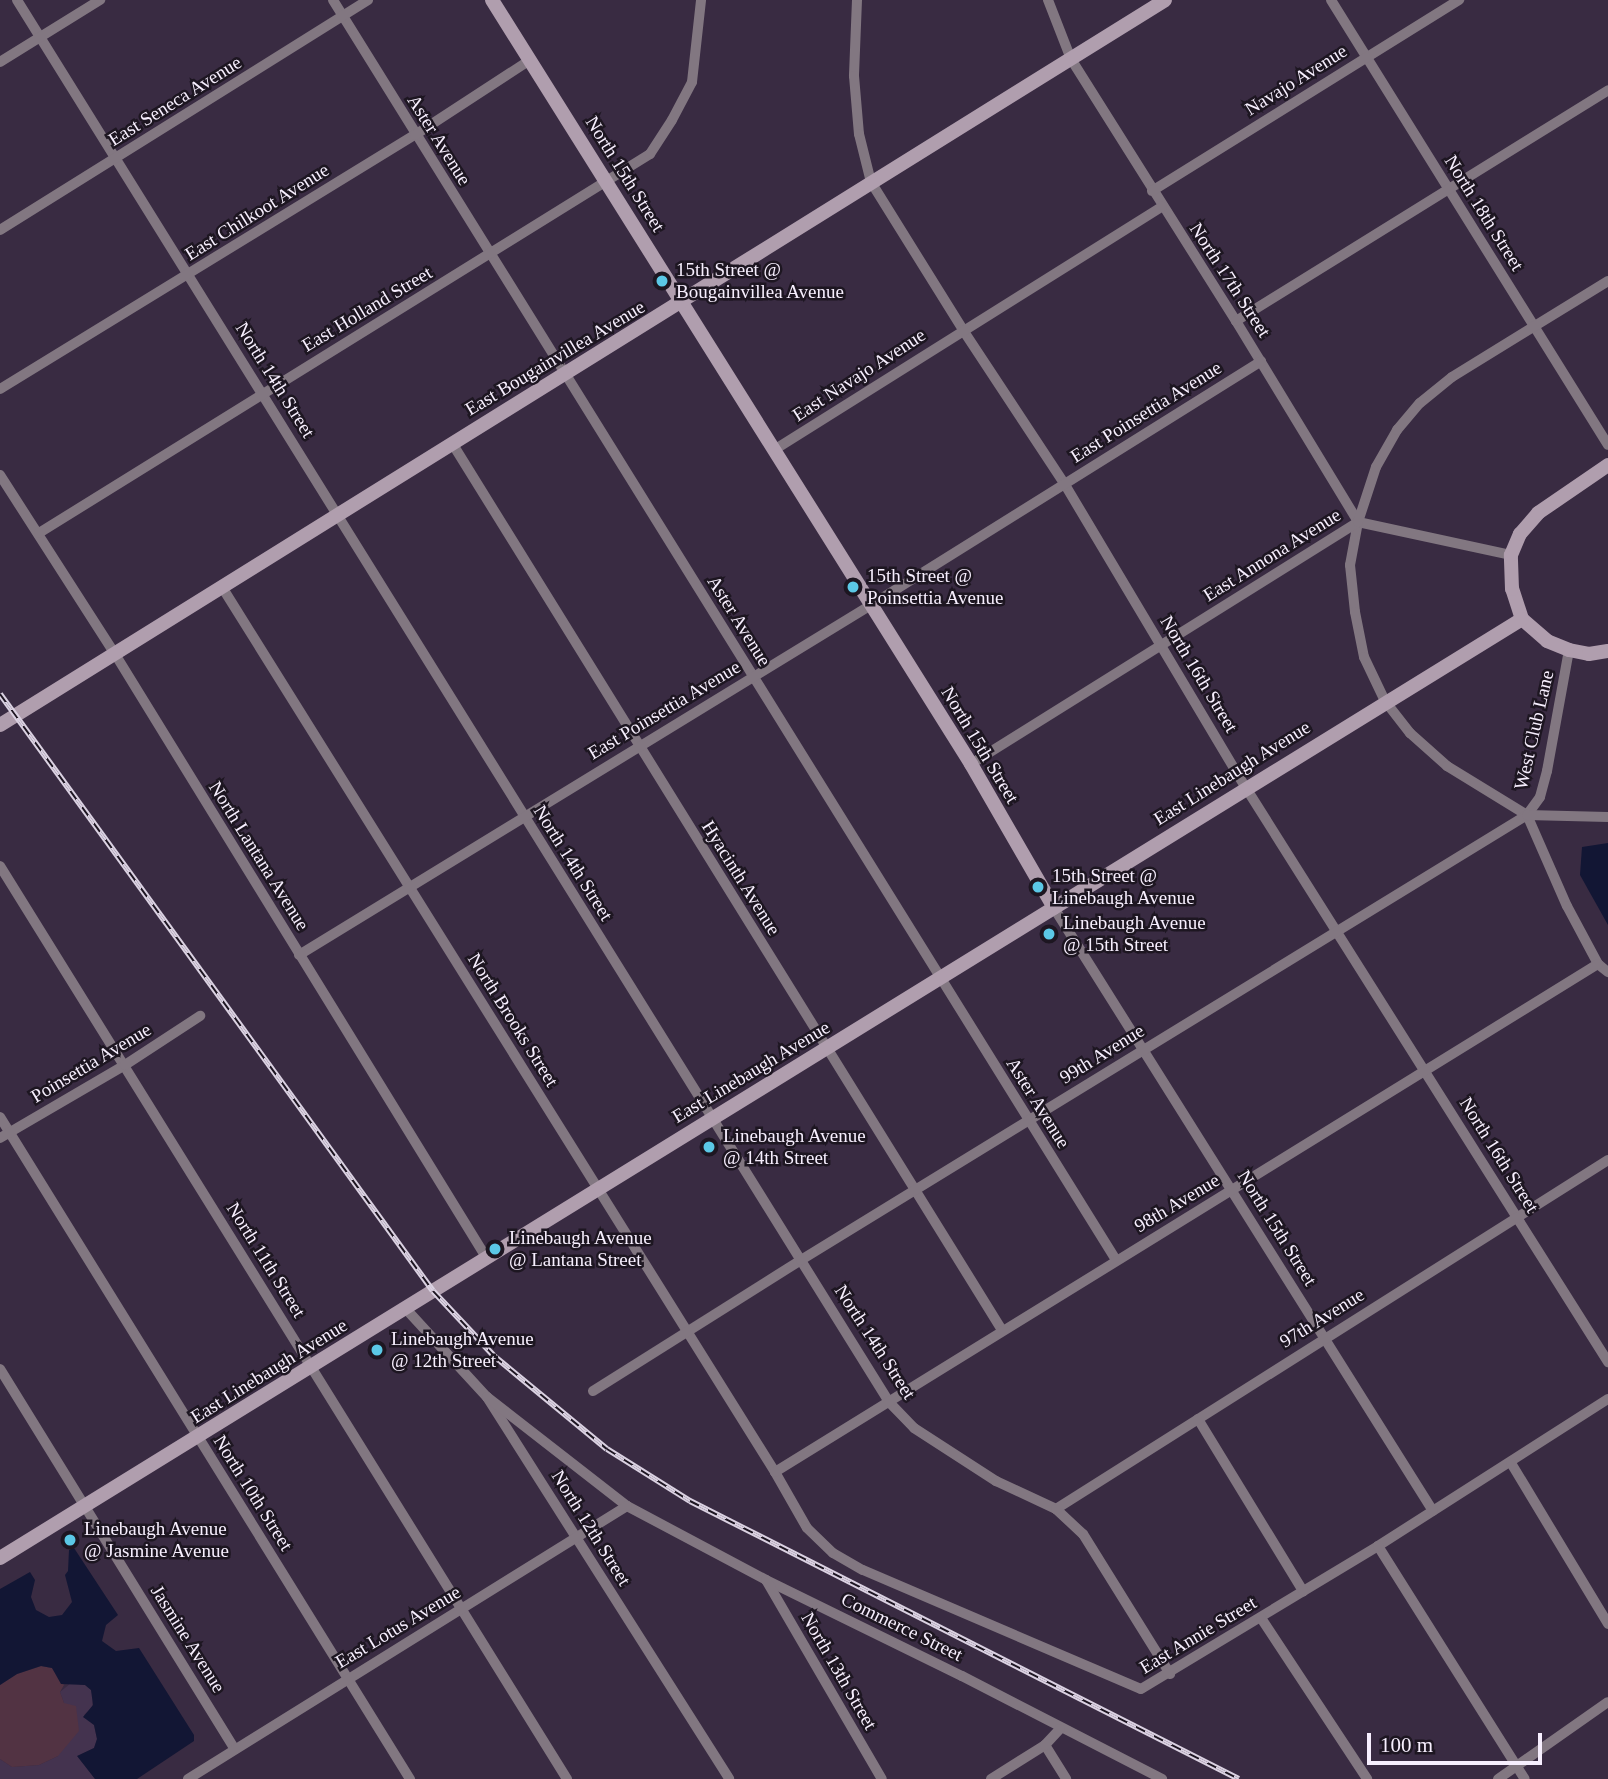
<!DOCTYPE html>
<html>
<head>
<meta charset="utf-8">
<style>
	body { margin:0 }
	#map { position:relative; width:1608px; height:1779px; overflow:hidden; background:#392b42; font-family:"Times New Roman",serif }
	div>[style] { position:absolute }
	.built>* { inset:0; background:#44334f }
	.green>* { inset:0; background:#523343 }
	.water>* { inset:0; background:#121634 }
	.street>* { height:10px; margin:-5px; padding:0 5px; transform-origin:5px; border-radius:5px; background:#827781 }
	.secondary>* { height:14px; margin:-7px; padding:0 7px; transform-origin:7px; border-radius:7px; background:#b09eae }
	.rail>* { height:6px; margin-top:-3px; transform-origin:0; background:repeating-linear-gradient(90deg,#1d1621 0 10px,#dbd2e2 0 20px); box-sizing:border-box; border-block:2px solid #dbd2e2 }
	.dots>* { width:19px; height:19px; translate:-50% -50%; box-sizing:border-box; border:4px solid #1d1621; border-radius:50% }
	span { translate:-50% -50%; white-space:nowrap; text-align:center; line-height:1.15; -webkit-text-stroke:5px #1d1621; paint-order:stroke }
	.street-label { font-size:19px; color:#f7effe }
	.poi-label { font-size:19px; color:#f7effe }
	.left { translate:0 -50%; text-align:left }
	.scale { position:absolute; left:1367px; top:1733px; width:175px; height:32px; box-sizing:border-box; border:4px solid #f7effe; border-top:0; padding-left:9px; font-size:21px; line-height:24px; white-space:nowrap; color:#f7effe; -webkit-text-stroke:5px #1d1621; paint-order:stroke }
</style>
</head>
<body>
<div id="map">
	<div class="built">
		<i style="clip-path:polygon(71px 1683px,85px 1685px,91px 1690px,93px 1698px,92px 1708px,84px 1715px,94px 1725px,97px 1739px,94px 1748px,78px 1756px,95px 1779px,0 1779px,0 1759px,12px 1767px,39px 1765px,58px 1756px,64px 1703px,60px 1692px)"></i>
	</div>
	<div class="green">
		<i style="clip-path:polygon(41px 1666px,52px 1668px,64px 1685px,60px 1692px,64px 1703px,76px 1706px,79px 1731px,58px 1756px,39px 1765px,12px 1767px,0 1759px,0 1685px,17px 1674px)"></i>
	</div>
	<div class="water">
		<i style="clip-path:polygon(1608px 843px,1608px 925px,1580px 875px,1582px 847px)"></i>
		<i style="clip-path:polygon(74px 1548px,118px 1615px,106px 1625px,102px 1641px,116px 1651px,139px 1648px,194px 1735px,194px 1741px,137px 1779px,95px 1779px,77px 1756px,94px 1748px,97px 1739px,94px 1725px,83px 1717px,93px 1705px,91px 1690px,85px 1685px,61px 1684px,52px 1668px,41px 1666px,17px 1674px,0 1685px,0 1589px,30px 1572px,35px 1580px,31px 1597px,36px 1610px,49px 1617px,62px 1615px,72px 1602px,65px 1575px,68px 1571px,69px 1550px)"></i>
	</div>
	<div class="street">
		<i style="left:17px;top:0;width:1651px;rotate:58.12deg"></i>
		<i style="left:889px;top:1402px;width:36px;rotate:46deg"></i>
		<i style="left:914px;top:1428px;width:98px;rotate:32.9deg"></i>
		<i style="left:996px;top:1481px;width:66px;rotate:25deg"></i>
		<i style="left:1056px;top:1509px;width:37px;rotate:43deg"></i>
		<i style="left:1083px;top:1534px;width:165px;rotate:58.1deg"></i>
		<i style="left:333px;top:0;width:1483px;rotate:58.14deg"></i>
		<i style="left:857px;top:0;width:76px;rotate:92.3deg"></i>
		<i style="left:854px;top:76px;width:58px;rotate:85.1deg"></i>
		<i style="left:859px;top:134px;width:49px;rotate:76deg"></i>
		<i style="left:871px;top:182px;width:174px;rotate:58.1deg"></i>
		<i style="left:963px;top:330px;width:183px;rotate:56.6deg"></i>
		<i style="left:1064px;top:483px;width:355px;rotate:59.2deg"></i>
		<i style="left:1246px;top:788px;width:679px;rotate:57.76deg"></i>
		<i style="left:1048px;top:0;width:63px;rotate:68.7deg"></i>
		<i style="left:1071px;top:59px;width:310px;rotate:57.8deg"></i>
		<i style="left:1236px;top:321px;width:235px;rotate:58.7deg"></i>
		<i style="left:1358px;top:522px;width:44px;rotate:100.5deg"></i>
		<i style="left:1350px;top:565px;width:47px;rotate:83.9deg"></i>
		<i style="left:1355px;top:612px;width:46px;rotate:78.7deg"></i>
		<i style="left:1364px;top:657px;width:49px;rotate:64.5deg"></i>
		<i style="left:1385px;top:701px;width:41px;rotate:52deg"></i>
		<i style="left:1410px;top:733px;width:50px;rotate:41.7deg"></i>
		<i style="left:1447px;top:766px;width:94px;rotate:31.5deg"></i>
		<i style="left:1331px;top:0;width:524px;rotate:58.1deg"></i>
		<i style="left:0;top:62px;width:118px;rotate:-31.8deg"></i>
		<i style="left:1152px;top:191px;width:362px;rotate:-31.9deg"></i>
		<i style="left:0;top:230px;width:434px;rotate:-32deg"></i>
		<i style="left:1236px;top:321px;width:438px;rotate:-31.8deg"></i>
		<i style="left:0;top:389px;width:487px;rotate:-31.5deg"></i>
		<i style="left:415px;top:135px;width:137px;rotate:-33.1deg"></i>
		<i style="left:452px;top:443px;width:1044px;rotate:58.2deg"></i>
		<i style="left:774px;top:450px;width:458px;rotate:-32.1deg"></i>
		<i style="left:0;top:475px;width:213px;rotate:57.3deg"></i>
		<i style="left:115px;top:654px;width:708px;rotate:58.4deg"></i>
		<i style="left:1358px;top:522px;width:157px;rotate:12.2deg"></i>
		<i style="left:39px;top:533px;width:719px;rotate:-31.81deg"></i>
		<i style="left:650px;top:154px;width:40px;rotate:-57.1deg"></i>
		<i style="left:672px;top:120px;width:43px;rotate:-62.2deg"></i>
		<i style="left:692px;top:82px;width:82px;rotate:-83.7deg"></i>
		<i style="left:222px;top:587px;width:1044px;rotate:58deg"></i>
		<i style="left:775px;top:1472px;width:64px;rotate:60.3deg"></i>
		<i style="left:807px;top:1528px;width:36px;rotate:44deg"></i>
		<i style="left:833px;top:1553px;width:34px;rotate:30deg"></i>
		<i style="left:863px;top:1570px;width:302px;rotate:23.2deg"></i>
		<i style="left:1141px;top:1689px;width:277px;rotate:-31.1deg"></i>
		<i style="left:1378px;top:1546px;width:273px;rotate:-32.6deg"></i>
		<i style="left:971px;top:764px;width:456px;rotate:-32deg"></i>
		<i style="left:1358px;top:522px;width:58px;rotate:-71.9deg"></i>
		<i style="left:1376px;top:467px;width:43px;rotate:-60.4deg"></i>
		<i style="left:1397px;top:430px;width:35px;rotate:-50deg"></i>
		<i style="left:1420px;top:403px;width:41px;rotate:-39.1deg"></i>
		<i style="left:1452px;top:377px;width:183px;rotate:-31.6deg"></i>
		<i style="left:1527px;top:815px;width:99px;rotate:66.3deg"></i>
		<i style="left:1567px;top:906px;width:66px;rotate:61.9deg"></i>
		<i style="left:1598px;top:964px;width:13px;rotate:39deg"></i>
		<i style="left:1527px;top:815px;width:22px;rotate:-54deg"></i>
		<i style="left:1540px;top:797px;width:27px;rotate:-75deg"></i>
		<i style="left:1547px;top:771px;width:123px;rotate:-79.7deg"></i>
		<i style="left:0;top:866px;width:1075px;rotate:58.16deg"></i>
		<i style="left:1054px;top:908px;width:712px;rotate:57.85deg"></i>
		<i style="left:299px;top:955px;width:671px;rotate:-31.46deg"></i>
		<i style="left:871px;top:605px;width:460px;rotate:-32deg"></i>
		<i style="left:0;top:1117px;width:779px;rotate:58.23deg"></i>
		<i style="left:0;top:1138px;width:145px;rotate:-30.3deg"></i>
		<i style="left:125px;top:1065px;width:90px;rotate:-33.2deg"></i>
		<i style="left:406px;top:1309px;width:120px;rotate:47.4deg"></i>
		<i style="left:487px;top:1397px;width:452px;rotate:57.6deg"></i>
		<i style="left:0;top:1369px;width:447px;rotate:58.3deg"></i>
		<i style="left:593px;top:1391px;width:246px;rotate:-32.2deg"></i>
		<i style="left:801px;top:1260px;width:852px;rotate:-31.51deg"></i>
		<i style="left:1527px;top:815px;width:81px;rotate:1.4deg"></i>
		<i style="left:487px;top:1397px;width:177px;rotate:37.9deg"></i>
		<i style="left:627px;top:1506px;width:157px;rotate:28deg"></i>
		<i style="left:766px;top:1580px;width:218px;rotate:26.1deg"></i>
		<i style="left:962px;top:1676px;width:225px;rotate:27.2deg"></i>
		<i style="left:1198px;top:1419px;width:202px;rotate:58.6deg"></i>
		<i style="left:1511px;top:1463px;width:188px;rotate:58.9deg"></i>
		<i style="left:775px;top:1472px;width:967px;rotate:-31.69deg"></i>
		<i style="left:1056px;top:1509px;width:653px;rotate:-32.3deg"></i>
		<i style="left:1378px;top:1546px;width:275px;rotate:57.8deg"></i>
		<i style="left:766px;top:1580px;width:230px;rotate:59.8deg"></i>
		<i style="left:1261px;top:1618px;width:193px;rotate:56.6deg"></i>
		<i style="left:1045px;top:1745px;width:40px;rotate:58deg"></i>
		<i style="left:188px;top:1779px;width:517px;rotate:-31.88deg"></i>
		<i style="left:991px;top:1779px;width:64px;rotate:-32.2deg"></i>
		<i style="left:1045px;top:1745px;width:22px;rotate:-47deg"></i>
		<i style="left:1498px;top:1779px;width:134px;rotate:-35deg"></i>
	</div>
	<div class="secondary">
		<i style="left:492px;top:0;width:902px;rotate:57.91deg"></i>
		<i style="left:971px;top:764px;width:166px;rotate:60deg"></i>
		<i style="left:1522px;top:619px;width:32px;rotate:-108deg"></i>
		<i style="left:1512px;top:589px;width:34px;rotate:-92deg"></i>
		<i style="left:1511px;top:555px;width:23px;rotate:-67deg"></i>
		<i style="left:1520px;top:534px;width:28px;rotate:-49deg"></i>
		<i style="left:1538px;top:513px;width:85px;rotate:-34.4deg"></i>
		<i style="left:1522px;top:619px;width:33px;rotate:41deg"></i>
		<i style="left:1547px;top:641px;width:24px;rotate:22deg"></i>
		<i style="left:1569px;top:650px;width:20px;rotate:11deg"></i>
		<i style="left:1589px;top:654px;width:19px;rotate:-9deg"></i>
		<i style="left:0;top:725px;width:1372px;rotate:-31.89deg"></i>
		<i style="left:0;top:1558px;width:1788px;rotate:-31.67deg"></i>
	</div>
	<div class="rail">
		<i style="left:0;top:694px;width:737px;rotate:54.05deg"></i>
		<i style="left:433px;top:1291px;width:89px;rotate:46.8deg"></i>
		<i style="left:494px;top:1356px;width:146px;rotate:39.5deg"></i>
		<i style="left:607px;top:1449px;width:98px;rotate:32.1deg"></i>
		<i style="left:690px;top:1501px;width:615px;rotate:26.86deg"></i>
	</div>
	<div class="dots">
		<i style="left:662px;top:281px;background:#5bc8e6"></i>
		<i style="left:853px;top:587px;background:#5bc8e6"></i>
		<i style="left:1038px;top:887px;background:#5bc8e6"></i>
		<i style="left:1049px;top:934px;background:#5bc8e6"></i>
		<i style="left:709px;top:1147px;background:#5bc8e6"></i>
		<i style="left:495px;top:1249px;background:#5bc8e6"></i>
		<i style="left:377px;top:1350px;background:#5bc8e6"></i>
		<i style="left:70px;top:1540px;background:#5bc8e6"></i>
	</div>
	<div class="street-label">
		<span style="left:1296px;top:80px;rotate:-32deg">Navajo Avenue</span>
		<span style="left:175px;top:101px;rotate:-32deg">East Seneca Avenue</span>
		<span style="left:439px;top:140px;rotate:58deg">Aster Avenue</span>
		<span style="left:625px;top:174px;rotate:58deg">North 15th Street</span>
		<span style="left:257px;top:212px;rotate:-32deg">East Chilkoot Avenue</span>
		<span style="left:1484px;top:213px;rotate:58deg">North 18th Street</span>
		<span style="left:1230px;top:280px;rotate:57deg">North 17th Street</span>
		<span style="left:367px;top:309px;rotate:-31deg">East Holland Street</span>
		<span style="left:555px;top:358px;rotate:-31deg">East Bougainvillea Avenue</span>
		<span style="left:859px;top:375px;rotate:-33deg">East Navajo Avenue</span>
		<span style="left:275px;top:380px;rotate:58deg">North 14th Street</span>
		<span style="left:1146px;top:412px;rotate:-32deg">East Poinsettia Avenue</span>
		<span style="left:1272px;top:555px;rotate:-32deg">East Annona Avenue</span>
		<span style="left:739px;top:621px;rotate:58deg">Aster Avenue</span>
		<span style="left:1199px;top:674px;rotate:59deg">North 16th Street</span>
		<span style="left:664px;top:710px;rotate:-31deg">East Poinsettia Avenue</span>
		<span style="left:1534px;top:730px;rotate:-77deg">West Club Lane</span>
		<span style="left:980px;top:745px;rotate:59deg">North 15th Street</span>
		<span style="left:1232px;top:773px;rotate:-32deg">East Linebaugh Avenue</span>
		<span style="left:259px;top:856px;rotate:58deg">North Lantana Avenue</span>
		<span style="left:573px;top:863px;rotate:58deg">North 14th Street</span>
		<span style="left:741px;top:878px;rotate:58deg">Hyacinth Avenue</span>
		<span style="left:513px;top:1020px;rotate:58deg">North Brooks Street</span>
		<span style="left:1102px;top:1054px;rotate:-32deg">99th Avenue</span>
		<span style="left:91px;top:1063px;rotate:-31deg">Poinsettia Avenue</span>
		<span style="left:751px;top:1072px;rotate:-31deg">East Linebaugh Avenue</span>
		<span style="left:1038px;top:1103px;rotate:58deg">Aster Avenue</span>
		<span style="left:1499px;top:1155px;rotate:58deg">North 16th Street</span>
		<span style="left:1177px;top:1203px;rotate:-31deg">98th Avenue</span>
		<span style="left:1277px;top:1228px;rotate:58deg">North 15th Street</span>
		<span style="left:266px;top:1260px;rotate:58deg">North 11th Street</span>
		<span style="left:1322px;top:1318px;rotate:-32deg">97th Avenue</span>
		<span style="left:875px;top:1342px;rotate:57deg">North 14th Street</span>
		<span style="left:269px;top:1371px;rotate:-32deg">East Linebaugh Avenue</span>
		<span style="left:253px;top:1493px;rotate:58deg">North 10th Street</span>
		<span style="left:591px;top:1528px;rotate:58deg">North 12th Street</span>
		<span style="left:398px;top:1627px;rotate:-31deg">East Lotus Avenue</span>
		<span style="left:902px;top:1627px;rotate:26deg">Commerce Street</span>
		<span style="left:1198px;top:1635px;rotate:-31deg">East Annie Street</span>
		<span style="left:188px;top:1639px;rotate:58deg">Jasmine Avenue</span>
		<span style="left:839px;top:1671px;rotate:60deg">North 13th Street</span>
	</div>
	<div class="poi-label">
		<span class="left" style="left:676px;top:281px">15th Street @<br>Bougainvillea Avenue</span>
		<span class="left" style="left:867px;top:587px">15th Street @<br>Poinsettia Avenue</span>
		<span class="left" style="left:1052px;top:887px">15th Street @<br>Linebaugh Avenue</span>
		<span class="left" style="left:1063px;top:934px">Linebaugh Avenue<br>@ 15th Street</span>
		<span class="left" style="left:723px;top:1147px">Linebaugh Avenue<br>@ 14th Street</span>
		<span class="left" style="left:509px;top:1249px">Linebaugh Avenue<br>@ Lantana Street</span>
		<span class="left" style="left:391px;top:1350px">Linebaugh Avenue<br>@ 12th Street</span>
		<span class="left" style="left:84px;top:1540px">Linebaugh Avenue<br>@ Jasmine Avenue</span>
	</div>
	<div class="scale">100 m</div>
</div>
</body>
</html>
